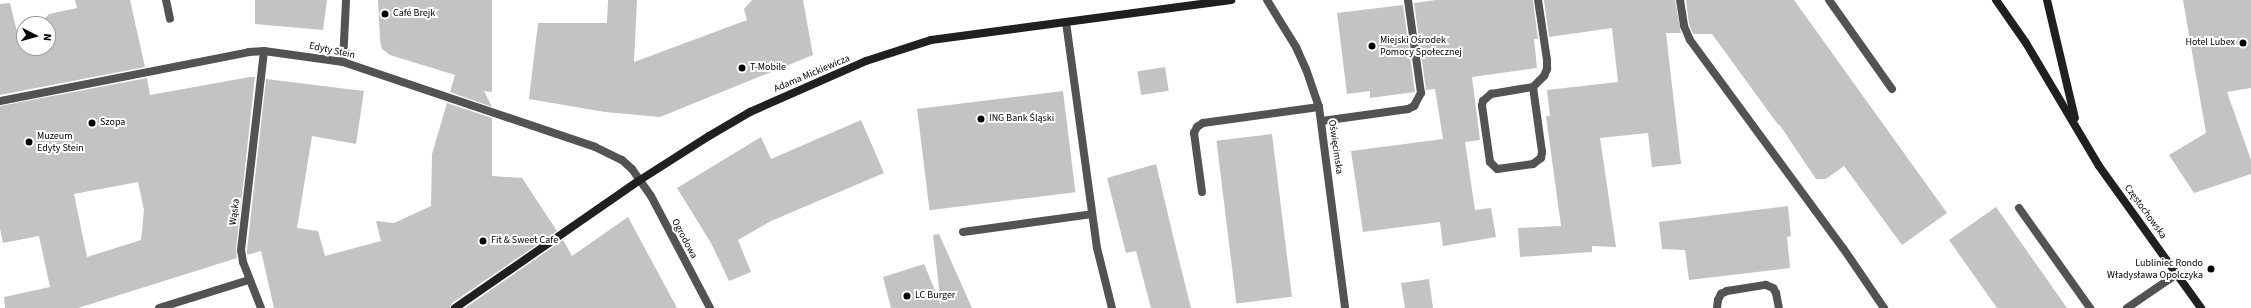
<!DOCTYPE html>
<html>
<head>
<meta charset="utf-8">
<style>
	body { margin:0 }
	#map { position:relative; width:2251px; height:308px; overflow:hidden; background:#fff; font-family:"Source Sans 3",sans-serif }
	div>[style] { position:absolute }
	.building>* { inset:0; background:#c3c3c3; transform-origin:0 0 }
	.lane>* { height:8px; margin:-4px; padding:0 4px; transform-origin:4px; border-radius:4px; background:#535353 }
	.street>* { height:8px; margin:-4px; padding:0 4px; transform-origin:4px; border-radius:4px; background:#535353 }
	.secondary>* { height:8px; margin:-4px; padding:0 4px; transform-origin:4px; border-radius:4px; background:#202020 }
	.dots>* { width:11px; height:11px; translate:-50% -50%; box-sizing:border-box; border:2px solid #fff; border-radius:50% }
	span { translate:-50% -50%; white-space:nowrap; text-align:center; line-height:1.15; -webkit-text-stroke:4px #fff; paint-order:stroke }
	.poi-label { font-size:10px; color:#000 }
	.left { translate:0 -50%; text-align:left }
	.right { translate:-100% -50%; text-align:right }
	.street-label { font-size:10px; color:#000 }
	.north { position:absolute; left:16px; top:16px; width:40px; height:40px; box-sizing:border-box; background:#fff; border:1px solid #999; border-radius:50%; rotate:96deg; font-size:11px; font-weight:700; line-height:16px; text-align:center; color:#000 }
	.north::after { content:''; display:block; margin:auto; width:14px; height:18px; background:#000; clip-path:polygon(50% 0,100% 100%,50% 72%,0 100%) }
</style>
</head>
<body>
<div id="map">
	<div class="building">
		<i style="clip-path:polygon(75px 0,130px 0,145px 67px,0 95px,0 4px,10px 3px,20px 44px,24px 40px,24px 48px,48px 48px,48px 24px,39px 24px,49px 14px,77px 8px)"></i>
		<i style="clip-path:polygon(255px 0,327px 0,323px 30px,255px 24px)"></i>
		<i style="clip-path:polygon(378px 0,492px 0,492px 92px,484px 91px,492px 107px,450px 92px,455px 75px,390px 55px,382px 49px,380px 40px)"></i>
		<i style="clip-path:polygon(608px 0,637px 0,634px 62px,747px 20px,744px 9px,752px 0,803px 0,813px 55px,660px 117px,605px 112px,529px 99px,538px 23px,607px 23px)"></i>
		<i style="clip-path:polygon(1436px 0,1533px 0,1538px 39px,1534px 39px,1537px 68px,1472px 77px,1480px 140px,1465px 142px,1475px 210px,1491px 208px,1496px 237px,1443px 246px,1440px 222px,1363px 232px,1351px 151px,1443px 139px,1435px 89px,1426px 90px,1414px 3px)"></i>
		<i style="clip-path:polygon(1544px 0,1675px 0,1681px 33px,1666px 33px,1681px 164px,1652px 167px,1648px 133px,1600px 138px,1616px 247px,1592px 246px,1592px 252px,1520px 257px,1518px 228px,1561px 226px,1546px 116px,1550px 116px,1547px 90px,1618px 82px,1612px 28px,1549px 37px)"></i>
		<i style="clip-path:polygon(1686px 0,1794px 0,1947px 213px,1902px 245px,1844px 166px,1826px 179px,1816px 179px,1779px 124px,1779px 126px,1712px 34px,1693px 34px,1689px 24px)"></i>
		<i style="clip-path:polygon(2183px 0,2251px 0,2251px 88px,2227px 92px,2251px 160px,2251px 174px,2194px 193px,2169px 155px,2206px 133px)"></i>
		<i style="clip-path:polygon(1403px 5px,1415px 92px,1370px 98px,1370px 91px,1347px 94px,1337px 13px)"></i>
		<i style="left:1165px;top:67px;width:24px;height:28px;rotate:81deg"></i>
		<i style="clip-path:polygon(evenodd,250px 77px,255px 77px,236px 249px,237px 258px,78px 308px,5px 308px,4px 297px,50px 287px,39px 236px,3px 243px,0 229px,0 106px,147px 78px,150px 95px,250px 77px,138px 182px,144px 210px,141px 240px,87px 257px,74px 194px,138px 182px)"></i>
		<i style="clip-path:polygon(266px 79px,364px 91px,356px 144px,312px 136px,297px 228px,318px 231px,325px 256px,381px 241px,376px 221px,394px 223px,431px 206px,432px 154px,447px 103px,492px 118px,492px 176px,522px 178px,557px 231px,452px 303px,450px 308px,274px 308px,261px 251px,247px 255px,247px 250px)"></i>
		<i style="left:1063px;top:91px;width:102px;height:147px;rotate:83deg"></i>
		<i style="clip-path:polygon(861px 120px,884px 173px,771px 221px,738px 240px,751px 272px,729px 281px,711px 243px,677px 188px,761px 137px,771px 159px)"></i>
		<i style="left:1272px;top:134px;width:164px;height:56px;rotate:83deg"></i>
		<i style="clip-path:polygon(1156px 164px,1174px 240px,1191px 308px,1151px 308px,1136px 251px,1126px 253px,1107px 178px)"></i>
		<i style="clip-path:polygon(1788px 206px,1791px 236px,1787px 237px,1790px 268px,1689px 280px,1685px 250px,1662px 249px,1659px 222px)"></i>
		<i style="clip-path:polygon(1996px 207px,2067px 308px,1997px 308px,1949px 240px)"></i>
		<i style="clip-path:polygon(628px 217px,677px 308px,465px 308px,563px 240px,572px 256px)"></i>
		<i style="clip-path:polygon(939px 234px,972px 308px,891px 308px,883px 277px,924px 264px,941px 305px,933px 235px)"></i>
		<i style="clip-path:polygon(1429px 279px,1433px 308px,1405px 308px,1401px 283px)"></i>
	</div>
	<div class="lane">
		<i style="left:166px;top:0;width:19px;rotate:78deg"></i>
		<i style="left:1680px;top:0;width:26px;rotate:81deg"></i>
		<i style="left:1684px;top:26px;width:15px;rotate:67deg"></i>
		<i style="left:1690px;top:40px;width:258px;rotate:53.7deg"></i>
		<i style="left:1843px;top:248px;width:73px;rotate:55.7deg"></i>
		<i style="left:1829px;top:0;width:109px;rotate:54.7deg"></i>
		<i style="left:1066px;top:22px;width:228px;rotate:82.2deg"></i>
		<i style="left:1097px;top:248px;width:62px;rotate:76deg"></i>
		<i style="left:1533px;top:87px;width:66px;rotate:82.1deg"></i>
		<i style="left:1542px;top:152px;width:6px;rotate:99deg"></i>
		<i style="left:1541px;top:158px;width:10px;rotate:143deg"></i>
		<i style="left:1533px;top:164px;width:36px;rotate:172deg"></i>
		<i style="left:1497px;top:169px;width:10px;rotate:-135deg"></i>
		<i style="left:1490px;top:162px;width:57px;rotate:-98.1deg"></i>
		<i style="left:1482px;top:106px;width:5px;rotate:-79deg"></i>
		<i style="left:1483px;top:101px;width:11px;rotate:-41deg"></i>
		<i style="left:1491px;top:94px;width:43px;rotate:-9.5deg"></i>
		<i style="left:1533px;top:87px;width:16px;rotate:-45deg"></i>
		<i style="left:1544px;top:76px;width:8px;rotate:-67deg"></i>
		<i style="left:1547px;top:69px;width:9px;rotate:-90deg"></i>
		<i style="left:1547px;top:60px;width:61px;rotate:-98.5deg"></i>
		<i style="left:1322px;top:121px;width:87px;rotate:-7.9deg"></i>
		<i style="left:1408px;top:109px;width:7px;rotate:-27deg"></i>
		<i style="left:1414px;top:106px;width:15px;rotate:-62deg"></i>
		<i style="left:1421px;top:93px;width:94px;rotate:-98deg"></i>
		<i style="left:1202px;top:192px;width:60px;rotate:-97.7deg"></i>
		<i style="left:1194px;top:133px;width:7px;rotate:-63deg"></i>
		<i style="left:1197px;top:127px;width:7px;rotate:-34deg"></i>
		<i style="left:1203px;top:123px;width:117px;rotate:-7.9deg"></i>
		<i style="left:2019px;top:208px;width:123px;rotate:54.6deg"></i>
		<i style="left:963px;top:232px;width:130px;rotate:-7.9deg"></i>
		<i style="left:2127px;top:308px;width:60px;rotate:-34.2deg"></i>
	</div>
	<div class="street">
		<i style="left:1267px;top:0;width:55px;rotate:58.3deg"></i>
		<i style="left:1296px;top:47px;width:24px;rotate:66deg"></i>
		<i style="left:1306px;top:69px;width:40px;rotate:71.1deg"></i>
		<i style="left:1319px;top:107px;width:203px;rotate:82.6deg"></i>
		<i style="left:343px;top:62px;width:62px;rotate:-87.2deg"></i>
		<i style="left:0;top:101px;width:254px;rotate:-11.1deg"></i>
		<i style="left:249px;top:52px;width:15px;rotate:-4deg"></i>
		<i style="left:264px;top:51px;width:80px;rotate:7.9deg"></i>
		<i style="left:343px;top:62px;width:266px;rotate:18.6deg"></i>
		<i style="left:595px;top:147px;width:30px;rotate:26deg"></i>
		<i style="left:622px;top:160px;width:13px;rotate:42deg"></i>
		<i style="left:632px;top:169px;width:33px;rotate:55deg"></i>
		<i style="left:651px;top:196px;width:127px;rotate:62.2deg"></i>
		<i style="left:159px;top:308px;width:94px;rotate:-17.3deg"></i>
		<i style="left:261px;top:308px;width:49px;rotate:-111.4deg"></i>
		<i style="left:243px;top:262px;width:12px;rotate:-99deg"></i>
		<i style="left:241px;top:250px;width:200px;rotate:-83.4deg"></i>
		<i style="left:1717px;top:308px;width:8px;rotate:-83deg"></i>
		<i style="left:1718px;top:300px;width:7px;rotate:-63deg"></i>
		<i style="left:1721px;top:294px;width:7px;rotate:-27deg"></i>
		<i style="left:1727px;top:291px;width:39px;rotate:-9deg"></i>
		<i style="left:1766px;top:285px;width:8px;rotate:23deg"></i>
		<i style="left:1773px;top:288px;width:6px;rotate:59deg"></i>
		<i style="left:1776px;top:293px;width:15px;rotate:79deg"></i>
	</div>
	<div class="secondary">
		<i style="left:1996px;top:0;width:52px;rotate:55.1deg"></i>
		<i style="left:2026px;top:43px;width:143px;rotate:59.3deg"></i>
		<i style="left:2099px;top:166px;width:175px;rotate:54.3deg"></i>
		<i style="left:2047px;top:0;width:121px;rotate:76.7deg"></i>
		<i style="left:455px;top:308px;width:225px;rotate:-34.7deg"></i>
		<i style="left:640px;top:180px;width:82px;rotate:-32.5deg"></i>
		<i style="left:709px;top:136px;width:48px;rotate:-30.3deg"></i>
		<i style="left:750px;top:112px;width:127px;rotate:-23.7deg"></i>
		<i style="left:866px;top:61px;width:68px;rotate:-17.9deg"></i>
		<i style="left:931px;top:40px;width:303px;rotate:-7.6deg"></i>
	</div>
	<div class="dots">
		<i style="left:385px;top:14px;background:#000"></i>
		<i style="left:2243px;top:43px;background:#000"></i>
		<i style="left:1372px;top:46px;background:#000"></i>
		<i style="left:742px;top:68px;background:#000"></i>
		<i style="left:981px;top:119px;background:#000"></i>
		<i style="left:92px;top:123px;background:#000"></i>
		<i style="left:29px;top:142px;background:#000"></i>
		<i style="left:483px;top:241px;background:#000"></i>
		<i style="left:2211px;top:269px;background:#000"></i>
		<i style="left:907px;top:296px;background:#000"></i>
	</div>
	<div class="poi-label">
		<span class="left" style="left:393px;top:14px">Café Brejk</span>
		<span class="left" style="left:1380px;top:46px">Miejski Ośrodek<br>Pomocy Społecznej</span>
		<span class="right" style="left:2235px;top:43px">Hotel Lubex</span>
		<span class="left" style="left:750px;top:68px">T-Mobile</span>
		<span class="left" style="left:989px;top:119px">ING Bank Śląski</span>
		<span class="left" style="left:100px;top:123px">Szopa</span>
		<span class="left" style="left:37px;top:142px">Muzeum<br>Edyty Stein</span>
		<span class="left" style="left:491px;top:241px">Fit &amp; Sweet Cafe</span>
		<span class="right" style="left:2203px;top:269px">Lubliniec Rondo<br>Władysława Opolczyka</span>
		<span class="left" style="left:915px;top:296px">LC Burger</span>
	</div>
	<div class="street-label">
		<span style="left:332px;top:51px;rotate:12deg">Edyty Stein</span>
		<span style="left:812px;top:74px;rotate:-23deg">Adama Mickiewicza</span>
		<span style="left:1335px;top:147px;rotate:82deg">Oświęcimska</span>
		<span style="left:235px;top:212px;rotate:-83deg">Wąska</span>
		<span style="left:2145px;top:212px;rotate:54deg">Częstochowska</span>
		<span style="left:684px;top:239px;rotate:62deg">Ogrodowa</span>
	</div>
	<div class="north">N</div>
</div>
</body>
</html>
